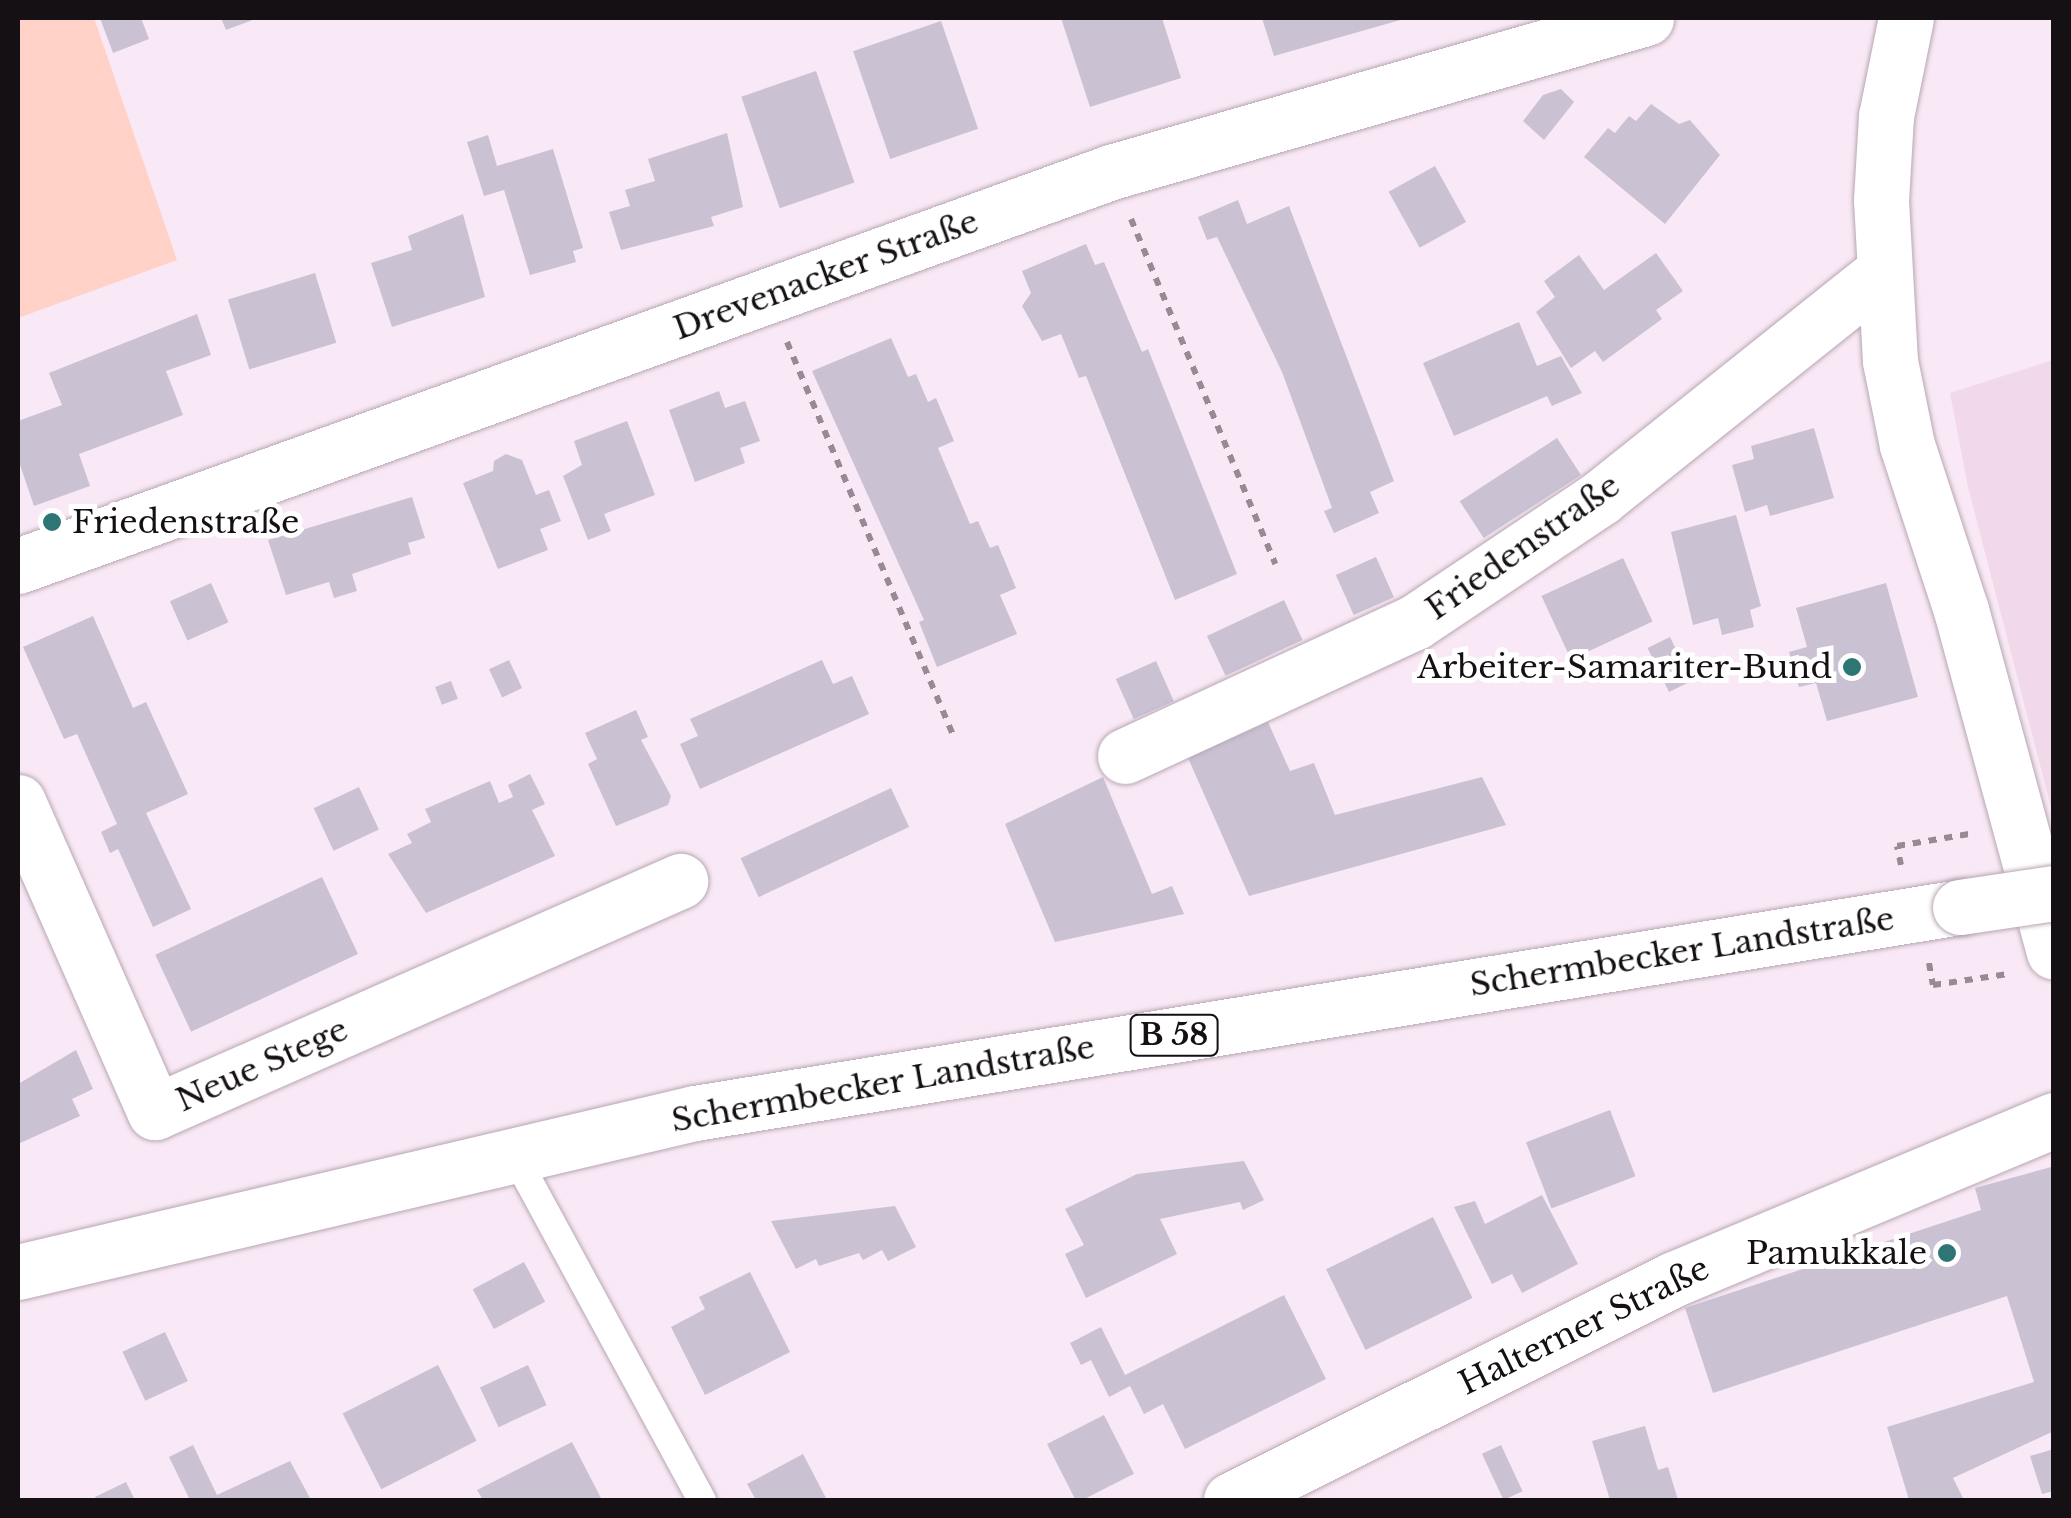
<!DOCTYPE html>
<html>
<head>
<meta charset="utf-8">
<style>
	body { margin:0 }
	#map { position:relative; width:2071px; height:1518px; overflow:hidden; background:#f9e8f5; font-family:"Libre Baskerville",serif }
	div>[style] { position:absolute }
	.built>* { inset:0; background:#f1d9ea }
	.green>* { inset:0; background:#ffd1c7 }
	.building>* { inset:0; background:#cac2d3; transform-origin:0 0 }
	.path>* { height:6px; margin-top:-3px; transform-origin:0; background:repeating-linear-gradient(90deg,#968b94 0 8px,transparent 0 16px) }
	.roads { filter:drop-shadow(0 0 2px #b7a7b3) drop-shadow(0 0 2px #b7a7b3) }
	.service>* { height:28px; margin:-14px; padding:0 14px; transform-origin:14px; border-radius:14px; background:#fff }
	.minor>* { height:55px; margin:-27.5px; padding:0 27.5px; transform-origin:27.5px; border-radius:27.5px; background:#fff }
	.primary>* { height:55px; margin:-27.5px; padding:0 27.5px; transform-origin:27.5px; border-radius:27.5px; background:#fff }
	.bridges { filter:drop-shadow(0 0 2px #b7a7b3) drop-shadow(0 0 2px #b7a7b3) }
	.primary-bridge>* { height:55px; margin:-27.5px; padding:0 27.5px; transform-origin:27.5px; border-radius:27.5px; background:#fff }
	.dots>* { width:28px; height:28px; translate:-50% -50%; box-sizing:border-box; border:5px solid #fff; border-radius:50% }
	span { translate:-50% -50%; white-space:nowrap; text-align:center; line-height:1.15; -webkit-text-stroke:10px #fff; paint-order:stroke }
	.shield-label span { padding:2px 8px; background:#fff; border:2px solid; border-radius:8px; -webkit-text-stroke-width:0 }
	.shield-label { font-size:30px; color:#151014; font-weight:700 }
	.street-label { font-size:32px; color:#151014 }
	.poi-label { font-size:32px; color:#151014 }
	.left { translate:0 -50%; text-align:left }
	.right { translate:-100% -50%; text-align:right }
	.frame { position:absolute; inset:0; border:20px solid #151014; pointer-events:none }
</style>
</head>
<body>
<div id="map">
	<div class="built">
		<i style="clip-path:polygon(2053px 360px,2054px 360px,2053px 815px,1968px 487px,1950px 393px)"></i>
	</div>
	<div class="green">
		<i style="clip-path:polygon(18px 18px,94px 18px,177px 260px,18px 318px)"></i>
	</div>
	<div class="building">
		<i style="clip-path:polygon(100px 18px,141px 18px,149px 39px,113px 53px)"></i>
		<i style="clip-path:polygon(221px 18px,258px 18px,226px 30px)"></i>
		<i style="clip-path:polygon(1061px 18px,1162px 18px,1181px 78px,1090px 107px)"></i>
		<i style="clip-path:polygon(1262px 18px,1404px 18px,1404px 19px,1274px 56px)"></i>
		<i style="left:941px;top:21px;width:114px;height:93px;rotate:71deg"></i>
		<i style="left:816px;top:71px;width:118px;height:79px;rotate:71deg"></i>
		<i style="clip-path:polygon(1561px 89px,1574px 102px,1544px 140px,1523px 121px,1543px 95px)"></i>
		<i style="clip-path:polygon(1651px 104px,1679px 124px,1690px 120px,1720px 155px,1665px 224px,1584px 157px,1608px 128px,1615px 133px,1629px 116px,1636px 121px)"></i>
		<i style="clip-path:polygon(727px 133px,743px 207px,711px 217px,714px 226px,621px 250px,609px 212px,630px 206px,625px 190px,655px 181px,648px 159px)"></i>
		<i style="clip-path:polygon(488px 135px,497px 166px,553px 149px,583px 248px,573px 251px,576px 262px,530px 275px,504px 190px,484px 196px,467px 142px)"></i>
		<i style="left:1435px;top:166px;width:64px;height:53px;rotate:61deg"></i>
		<i style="clip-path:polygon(1238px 200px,1247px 224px,1289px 206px,1394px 481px,1370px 492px,1379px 513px,1334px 533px,1324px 511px,1332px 508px,1282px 372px,1217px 237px,1207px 240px,1198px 217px)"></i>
		<i style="clip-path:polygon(463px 214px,485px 297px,392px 327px,371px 263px,412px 250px,408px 236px)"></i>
		<i style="clip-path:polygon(1086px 244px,1095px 265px,1104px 262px,1142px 352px,1148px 349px,1237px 574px,1175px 600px,1086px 376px,1079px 378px,1061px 334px,1042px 341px,1022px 306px,1031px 293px,1022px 271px)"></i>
		<i style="clip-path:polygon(1656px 253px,1683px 291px,1656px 310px,1662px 319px,1603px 362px,1595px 351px,1571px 368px,1536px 312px,1555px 297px,1544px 281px,1579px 255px,1604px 290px)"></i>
		<i style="left:315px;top:273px;width:73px;height:91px;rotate:73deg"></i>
		<i style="clip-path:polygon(197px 314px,211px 355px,166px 371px,183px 415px,79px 454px,90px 486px,34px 506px,18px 459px,18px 421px,62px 405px,49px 373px)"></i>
		<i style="clip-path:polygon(1519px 322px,1537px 366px,1561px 356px,1582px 393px,1552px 406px,1547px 396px,1454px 436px,1423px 363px)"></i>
		<i style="clip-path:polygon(891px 338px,908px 377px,916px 374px,928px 402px,936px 398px,954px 441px,938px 448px,970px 524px,978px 521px,990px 548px,998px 545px,1016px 588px,1000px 595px,1017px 634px,937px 667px,919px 622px,924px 620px,812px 371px)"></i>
		<i style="clip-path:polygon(719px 391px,725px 408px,745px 401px,760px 441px,740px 448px,745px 463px,695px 482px,669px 410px)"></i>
		<i style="clip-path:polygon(627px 421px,655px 495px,604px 514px,611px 531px,588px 540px,563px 476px,582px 465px,574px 441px)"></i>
		<i style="clip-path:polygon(1814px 428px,1834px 498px,1770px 516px,1767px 505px,1745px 512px,1732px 465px,1754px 459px,1751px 446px)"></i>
		<i style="left:1557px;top:438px;width:44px;height:116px;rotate:57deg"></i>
		<i style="clip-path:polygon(506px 454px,522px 460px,536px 495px,549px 490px,561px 521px,540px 529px,548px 550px,498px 569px,463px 483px,493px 471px,494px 461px)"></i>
		<i style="clip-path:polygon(412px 497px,425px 538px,408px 543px,411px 554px,352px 574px,357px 591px,334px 598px,329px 582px,286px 595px,268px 540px)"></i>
		<i style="clip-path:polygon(1736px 515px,1761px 606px,1750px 610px,1754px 627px,1722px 635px,1718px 618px,1693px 625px,1671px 532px)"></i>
		<i style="left:1376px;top:557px;width:44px;height:44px;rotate:66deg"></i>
		<i style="left:1623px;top:558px;width:70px;height:90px;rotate:65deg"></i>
		<i style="left:211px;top:583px;width:43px;height:45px;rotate:66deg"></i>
		<i style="clip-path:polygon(1886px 583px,1918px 697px,1827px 721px,1816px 683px,1799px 687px,1789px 652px,1807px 647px,1796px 608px)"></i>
		<i style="left:1284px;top:600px;width:44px;height:85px;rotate:65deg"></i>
		<i style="clip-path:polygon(93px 616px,133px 708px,146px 702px,188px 794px,146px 813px,191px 909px,153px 927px,118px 849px,110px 853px,101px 832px,117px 824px,77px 734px,64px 739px,23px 647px)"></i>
		<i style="left:1670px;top:637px;width:49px;height:25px;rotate:64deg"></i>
		<i style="left:509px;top:660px;width:31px;height:22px;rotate:65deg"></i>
		<i style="clip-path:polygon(822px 660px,833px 684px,852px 676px,869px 714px,700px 789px,680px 744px,698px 736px,690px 719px)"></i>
		<i style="left:1156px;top:661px;width:44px;height:44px;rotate:66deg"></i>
		<i style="left:451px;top:681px;width:19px;height:17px;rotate:69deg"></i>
		<i style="clip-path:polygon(636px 710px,648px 737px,641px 740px,671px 796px,668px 805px,616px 826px,588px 764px,597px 759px,585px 733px)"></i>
		<i style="clip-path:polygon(1268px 722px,1290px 771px,1314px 763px,1335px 815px,1482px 777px,1506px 825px,1249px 896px,1188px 758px)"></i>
		<i style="clip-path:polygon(530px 774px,545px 804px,532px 810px,555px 856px,426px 913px,388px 854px,412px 843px,407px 834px,431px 822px,425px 809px,490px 781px,499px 803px,513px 797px,508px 785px)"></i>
		<i style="clip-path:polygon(1103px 777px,1152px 894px,1172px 886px,1184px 914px,1055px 942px,1005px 824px)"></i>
		<i style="left:359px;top:787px;width:47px;height:50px;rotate:65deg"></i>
		<i style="left:891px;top:788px;width:43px;height:166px;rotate:65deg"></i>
		<i style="left:322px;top:877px;width:85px;height:184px;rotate:65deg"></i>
		<i style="clip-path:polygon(76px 1050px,93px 1089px,72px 1099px,80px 1116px,18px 1144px,18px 1084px)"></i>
		<i style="left:1610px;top:1110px;width:71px;height:90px;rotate:69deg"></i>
		<i style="clip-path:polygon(1244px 1161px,1264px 1200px,1243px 1210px,1240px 1202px,1160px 1219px,1177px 1254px,1086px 1298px,1065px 1254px,1084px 1245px,1065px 1209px,1137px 1174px)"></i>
		<i style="clip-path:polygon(2051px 1167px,2054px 1431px,1953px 1478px,1964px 1500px,1909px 1500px,1887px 1427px,2034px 1382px,2007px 1296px,1713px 1393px,1685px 1308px,1981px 1210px,1975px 1188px)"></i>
		<i style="clip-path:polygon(1542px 1195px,1578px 1264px,1522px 1293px,1512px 1274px,1492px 1284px,1454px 1207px,1475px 1201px,1485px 1224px)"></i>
		<i style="clip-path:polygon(895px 1206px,916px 1247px,888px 1261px,882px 1250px,863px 1260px,859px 1253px,819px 1266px,816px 1259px,796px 1269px,771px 1221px)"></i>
		<i style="left:1433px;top:1217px;width:90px;height:119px;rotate:64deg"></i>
		<i style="left:524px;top:1262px;width:45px;height:58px;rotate:62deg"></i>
		<i style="clip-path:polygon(750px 1272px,790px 1352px,705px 1395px,671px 1327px,705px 1309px,699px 1297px)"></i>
		<i style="clip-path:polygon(1284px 1295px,1326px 1379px,1185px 1449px,1163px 1404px,1144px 1414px,1130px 1386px,1109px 1397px,1091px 1360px,1081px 1365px,1070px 1343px,1101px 1327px,1125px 1375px)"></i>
		<i style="left:165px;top:1332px;width:54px;height:47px;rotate:65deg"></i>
		<i style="left:438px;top:1365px;width:85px;height:107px;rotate:63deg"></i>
		<i style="left:528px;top:1365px;width:44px;height:53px;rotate:65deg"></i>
		<i style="left:1104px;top:1415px;width:66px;height:64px;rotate:63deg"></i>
		<i style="clip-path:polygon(1645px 1426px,1658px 1470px,1668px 1467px,1678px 1500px,1610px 1500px,1592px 1441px)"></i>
		<i style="clip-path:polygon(572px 1442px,602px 1500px,483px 1500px,477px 1490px)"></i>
		<i style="clip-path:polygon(193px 1445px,217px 1495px,290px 1461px,311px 1500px,190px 1500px,169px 1457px)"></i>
		<i style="left:1501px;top:1445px;width:51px;height:21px;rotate:65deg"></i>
		<i style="clip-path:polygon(2054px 1449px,2054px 1491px,2042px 1494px,2030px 1456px)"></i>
		<i style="clip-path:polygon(803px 1454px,827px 1500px,756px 1500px,747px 1484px)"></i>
		<i style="clip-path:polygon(126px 1482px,135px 1500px,96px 1500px,95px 1497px)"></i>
	</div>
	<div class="path">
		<i style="left:1131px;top:219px;width:374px;rotate:67.3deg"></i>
		<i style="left:787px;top:342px;width:429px;rotate:67.1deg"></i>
		<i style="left:1901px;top:865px;width:19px;rotate:-102deg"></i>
		<i style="left:1897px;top:846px;width:73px;rotate:-9.5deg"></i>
		<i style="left:1929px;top:963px;width:22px;rotate:80deg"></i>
		<i style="left:1933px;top:985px;width:76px;rotate:-8.3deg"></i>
	</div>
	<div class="roads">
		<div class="service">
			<i style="left:514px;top:1154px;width:394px;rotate:61.5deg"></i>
		</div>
		<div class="minor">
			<i style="left:1906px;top:18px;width:100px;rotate:101.5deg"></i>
			<i style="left:1886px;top:116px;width:84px;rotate:93.4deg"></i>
			<i style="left:1881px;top:200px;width:161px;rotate:86.8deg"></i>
			<i style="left:1890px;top:361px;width:86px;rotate:78.6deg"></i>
			<i style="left:1907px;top:445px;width:174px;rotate:71.9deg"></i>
			<i style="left:1961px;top:610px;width:354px;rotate:74.8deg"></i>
			<i style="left:18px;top:566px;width:1162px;rotate:-19.82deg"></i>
			<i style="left:1111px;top:172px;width:557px;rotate:-16.06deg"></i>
			<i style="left:1125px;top:756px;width:319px;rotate:-24.8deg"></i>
			<i style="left:1415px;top:622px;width:223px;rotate:-33.8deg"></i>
			<i style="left:1600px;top:498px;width:361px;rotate:-38.6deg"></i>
			<i style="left:18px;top:802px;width:339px;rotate:66.2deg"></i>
			<i style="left:155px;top:1112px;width:574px;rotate:-23.75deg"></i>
			<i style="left:1231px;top:1500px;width:495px;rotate:-26.5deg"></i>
			<i style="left:1674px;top:1279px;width:412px;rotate:-22.7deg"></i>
		</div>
		<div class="primary">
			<i style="left:18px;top:1272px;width:695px;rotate:-13.22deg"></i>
			<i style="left:695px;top:1113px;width:1282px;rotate:-9.25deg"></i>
		</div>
	</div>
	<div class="bridges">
		<div class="primary-bridge">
			<i style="left:1960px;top:907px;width:95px;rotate:-8.5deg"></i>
		</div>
	</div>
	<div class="dots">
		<i style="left:52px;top:522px;background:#2d7674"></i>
		<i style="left:1852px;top:667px;background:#2d7674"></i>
		<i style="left:1947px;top:1253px;background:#2d7674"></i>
	</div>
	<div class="shield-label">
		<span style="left:1174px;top:1035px">B 58</span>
	</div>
	<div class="street-label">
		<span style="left:826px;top:275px;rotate:-20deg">Drevenacker Straße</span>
		<span style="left:1523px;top:547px;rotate:-35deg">Friedenstraße</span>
		<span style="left:1682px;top:952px;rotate:-9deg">Schermbecker Landstraße</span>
		<span style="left:262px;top:1065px;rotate:-24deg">Neue Stege</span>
		<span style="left:883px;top:1084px;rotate:-10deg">Schermbecker Landstraße</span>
		<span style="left:1584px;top:1326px;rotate:-26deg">Halterner Straße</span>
	</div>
	<div class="poi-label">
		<span class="left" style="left:72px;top:522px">Friedenstraße</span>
		<span class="right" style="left:1832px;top:667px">Arbeiter-Samariter-Bund</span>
		<span class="right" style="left:1927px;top:1253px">Pamukkale</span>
	</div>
	<div class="frame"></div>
</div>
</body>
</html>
